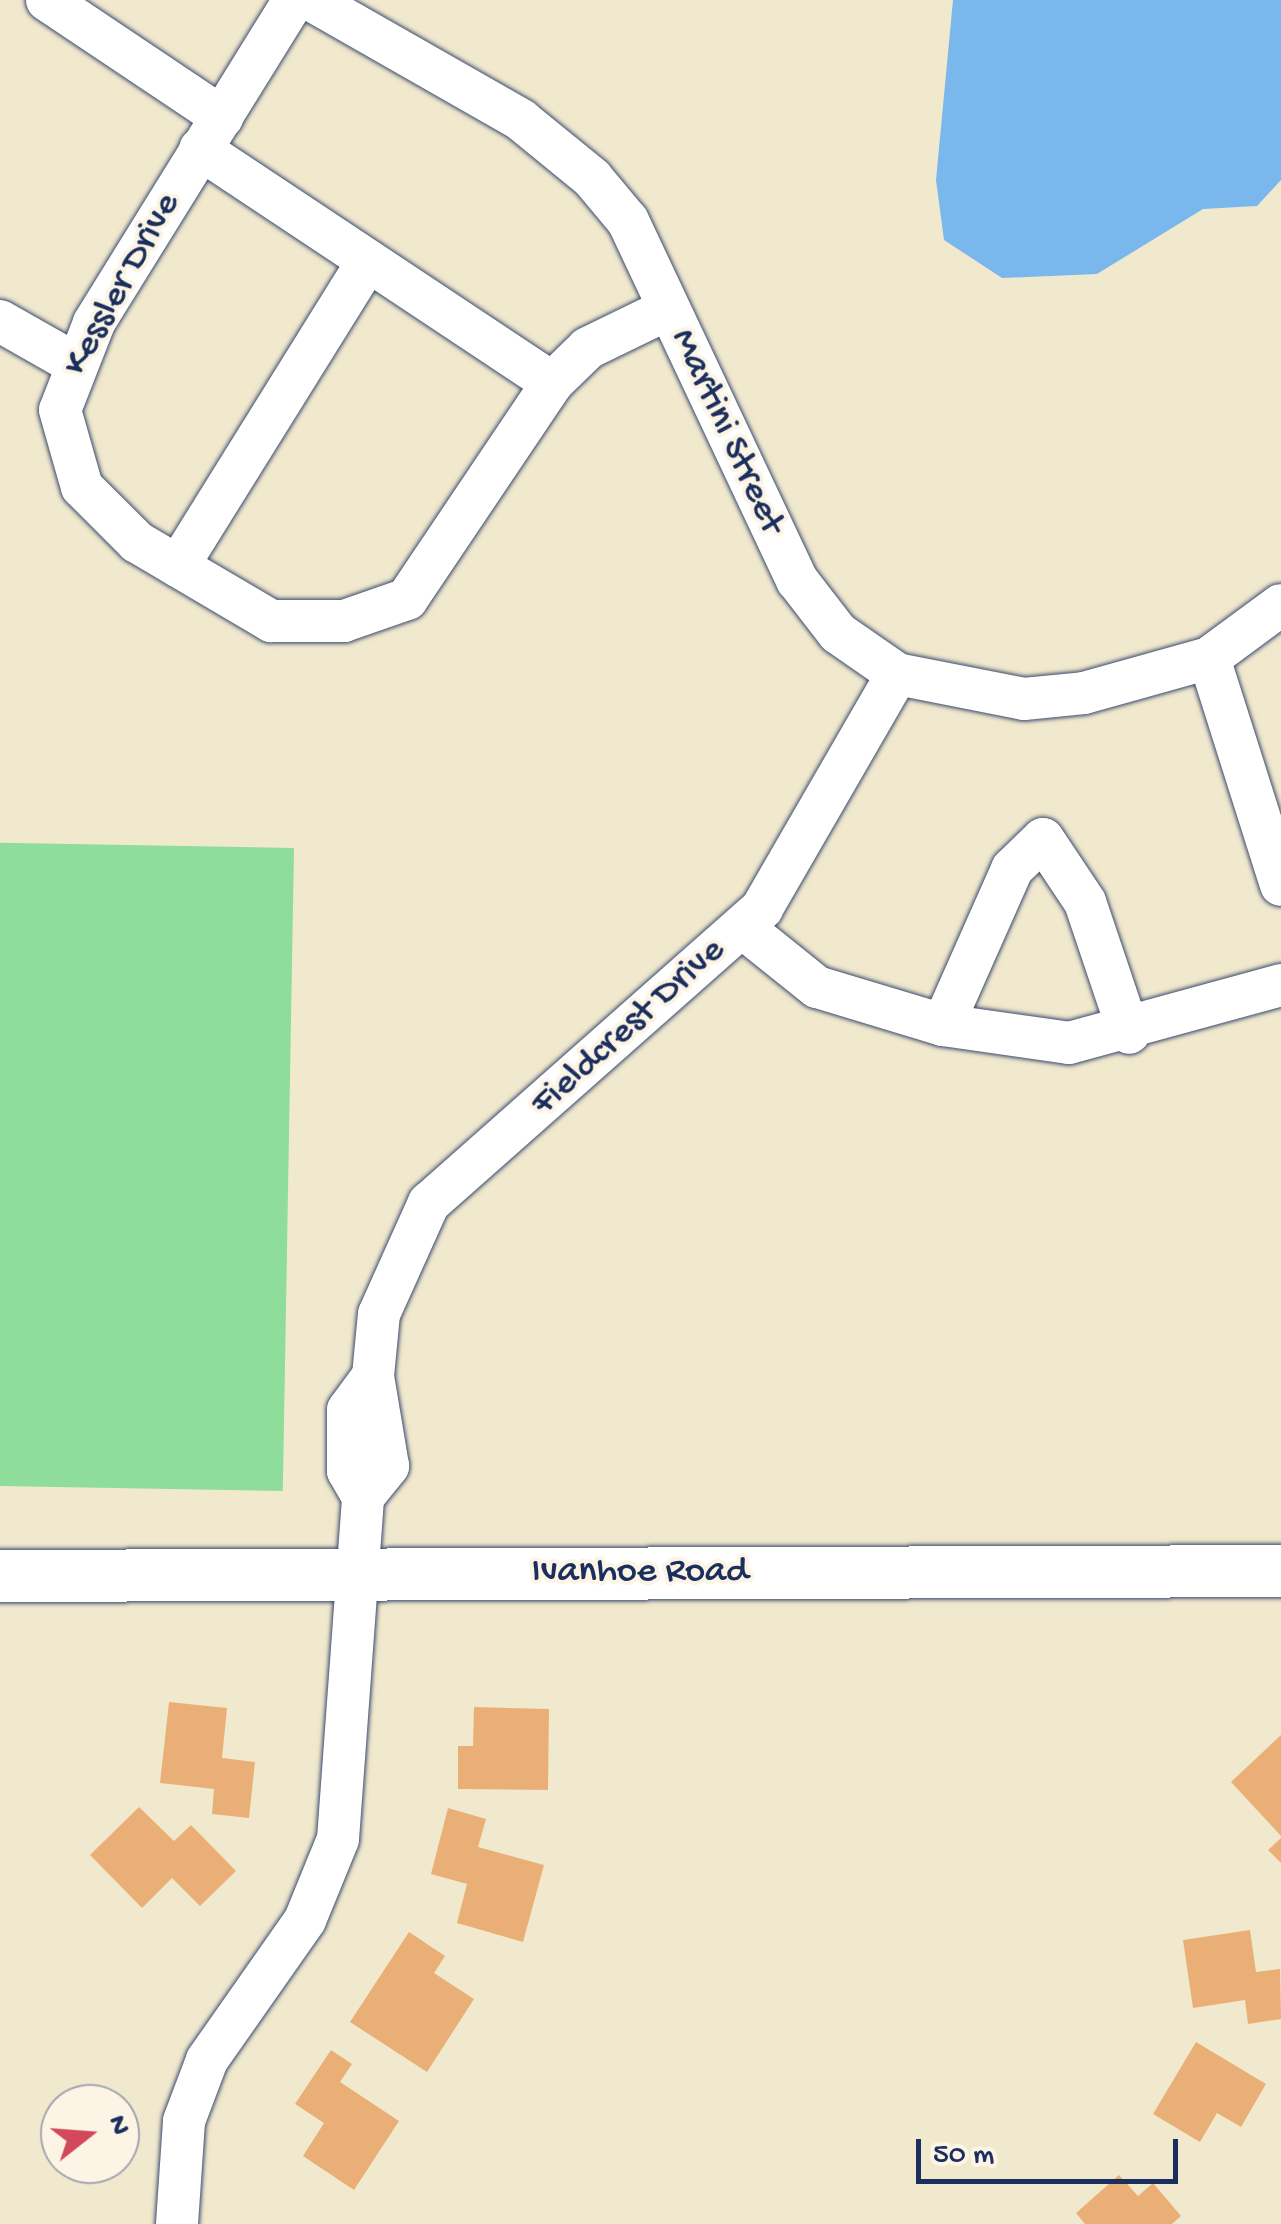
<!DOCTYPE html>
<html>
<head>
<meta charset="utf-8">
<style>
	body { margin:0 }
	#map { position:relative; width:1281px; height:2224px; overflow:hidden; background:#f1e9ce; font-family:"Gochi Hand",sans-serif }
	div>[style] { position:absolute }
	.green>* { inset:0; background:#8fdd9a; transform-origin:0 0 }
	.water>* { inset:0; background:#7ab7ed }
	.building>* { inset:0; background:#eaaf77 }
	.roads { filter:drop-shadow(0 0 2px #3b4b6f) drop-shadow(0 0 2px #3b4b6f) }
	.minor>* { height:42px; margin:-21px; padding:0 21px; transform-origin:21px; border-radius:21px; background:#fff }
	.major>* { height:52px; margin:-26px; padding:0 26px; transform-origin:26px; border-radius:26px; background:#fff }
	span { translate:-50% -50%; white-space:nowrap; text-align:center; line-height:1.15; -webkit-text-stroke:8px #fcf5e5; paint-order:stroke }
	.street-label { font-size:38px; color:#1b2f5e }
	.north { position:absolute; left:40px; top:2084px; width:100px; height:100px; box-sizing:border-box; background:#fcf5e5; border:2px solid #a2a6af; border-radius:50%; rotate:73deg; font-size:28px; font-weight:700; line-height:40px; text-align:center; color:#1b2f5e }
	.north::after { content:''; display:block; margin:auto; width:35px; height:45px; background:#d1495b; clip-path:polygon(50% 0,100% 100%,50% 72%,0 100%) }
	.scale { position:absolute; left:916px; top:2139px; width:262px; height:45px; box-sizing:border-box; border:5px solid #1b2f5e; border-top:0; padding-left:12px; font-size:30px; line-height:35px; white-space:nowrap; color:#1b2f5e; -webkit-text-stroke:8px #fcf5e5; paint-order:stroke }
</style>
</head>
<body>
<div id="map">
	<div class="green">
		<i style="left:294px;top:848px;width:643px;height:294px;rotate:91deg"></i>
	</div>
	<div class="water">
		<i style="clip-path:polygon(953px 0,1281px 0,1281px 180px,1257px 206px,1203px 209px,1097px 274px,1002px 278px,944px 240px,936px 180px)"></i>
	</div>
	<div class="building">
		<i style="clip-path:polygon(169px 1702px,227px 1708px,222px 1758px,255px 1762px,249px 1818px,212px 1814px,214px 1789px,160px 1783px)"></i>
		<i style="clip-path:polygon(474px 1707px,549px 1709px,548px 1790px,458px 1789px,458px 1746px,473px 1746px)"></i>
		<i style="clip-path:polygon(1281px 1735px,1281px 1836px,1231px 1782px)"></i>
		<i style="clip-path:polygon(139px 1807px,174px 1841px,191px 1825px,236px 1871px,200px 1906px,172px 1878px,142px 1908px,90px 1855px)"></i>
		<i style="clip-path:polygon(448px 1808px,486px 1819px,478px 1847px,544px 1865px,523px 1942px,457px 1923px,467px 1884px,431px 1874px)"></i>
		<i style="clip-path:polygon(1281px 1838px,1281px 1863px,1268px 1850px)"></i>
		<i style="clip-path:polygon(1250px 1930px,1256px 1972px,1280px 1969px,1281px 2019px,1248px 2024px,1245px 2000px,1193px 2008px,1183px 1940px)"></i>
		<i style="clip-path:polygon(409px 1932px,445px 1956px,434px 1973px,474px 1999px,427px 2072px,350px 2022px)"></i>
		<i style="clip-path:polygon(1196px 2042px,1266px 2084px,1241px 2127px,1217px 2113px,1200px 2142px,1153px 2114px)"></i>
		<i style="clip-path:polygon(331px 2050px,352px 2064px,340px 2082px,399px 2121px,354px 2190px,303px 2156px,324px 2123px,295px 2104px)"></i>
		<i style="clip-path:polygon(1119px 2175px,1138px 2196px,1153px 2183px,1181px 2216px,1172px 2224px,1085px 2224px,1076px 2213px)"></i>
	</div>
	<div class="roads">
		<div class="minor">
			<i style="left:47px;top:0;width:211px;rotate:33.8deg"></i>
			<i style="left:294px;top:0;width:380px;rotate:121.8deg"></i>
			<i style="left:94px;top:323px;width:93px;rotate:111.3deg"></i>
			<i style="left:60px;top:410px;width:80px;rotate:74.1deg"></i>
			<i style="left:82px;top:487px;width:78px;rotate:45deg"></i>
			<i style="left:137px;top:542px;width:156px;rotate:30.5deg"></i>
			<i style="left:271px;top:621px;width:73px"></i>
			<i style="left:344px;top:621px;width:67px;rotate:-19.2deg"></i>
			<i style="left:407px;top:599px;width:260px;rotate:-56.1deg"></i>
			<i style="left:552px;top:383px;width:50px;rotate:-44.2deg"></i>
			<i style="left:588px;top:348px;width:89px;rotate:-26deg"></i>
			<i style="left:311px;top:0;width:242px;rotate:29.7deg"></i>
			<i style="left:521px;top:120px;width:92px;rotate:39.2deg"></i>
			<i style="left:592px;top:178px;width:56px;rotate:50.1deg"></i>
			<i style="left:628px;top:221px;width:397px;rotate:64.8deg"></i>
			<i style="left:797px;top:580px;width:67px;rotate:52.3deg"></i>
			<i style="left:838px;top:633px;width:72px;rotate:34.8deg"></i>
			<i style="left:897px;top:674px;width:129px;rotate:11.1deg"></i>
			<i style="left:1024px;top:699px;width:60px;rotate:-5.7deg"></i>
			<i style="left:1084px;top:693px;width:130px;rotate:-15.6deg"></i>
			<i style="left:1209px;top:658px;width:89px;rotate:-36.4deg"></i>
			<i style="left:200px;top:149px;width:423px;rotate:33.6deg"></i>
			<i style="left:0;top:321px;width:85px;rotate:29.6deg"></i>
			<i style="left:178px;top:566px;width:359px;rotate:-58.1deg"></i>
			<i style="left:1209px;top:658px;width:238px;rotate:72.4deg"></i>
			<i style="left:742px;top:927px;width:96px;rotate:38.7deg"></i>
			<i style="left:817px;top:987px;width:132px;rotate:16.8deg"></i>
			<i style="left:943px;top:1025px;width:127px;rotate:8.1deg"></i>
			<i style="left:1069px;top:1043px;width:220px;rotate:-15.3deg"></i>
			<i style="left:943px;top:1025px;width:171px;rotate:-66.1deg"></i>
			<i style="left:1012px;top:869px;width:43px;rotate:-44.1deg"></i>
			<i style="left:1043px;top:839px;width:76px;rotate:56.3deg"></i>
			<i style="left:1085px;top:902px;width:138px;rotate:71.4deg"></i>
			<i style="left:363px;top:1497px;width:40px;rotate:-51deg"></i>
			<i style="left:388px;top:1466px;width:91px;rotate:-99.5deg"></i>
			<i style="left:373px;top:1376px;width:62px;rotate:-84.5deg"></i>
			<i style="left:379px;top:1314px;width:122px;rotate:-65.8deg"></i>
			<i style="left:429px;top:1203px;width:445px;rotate:-41.5deg"></i>
			<i style="left:762px;top:908px;width:270px;rotate:-60deg"></i>
			<i style="left:177px;top:2224px;width:103px;rotate:-86.1deg"></i>
			<i style="left:184px;top:2121px;width:65px;rotate:-69.3deg"></i>
			<i style="left:207px;top:2060px;width:171px;rotate:-55deg"></i>
			<i style="left:305px;top:1920px;width:87px;rotate:-67.8deg"></i>
			<i style="left:338px;top:1839px;width:343px;rotate:-85.8deg"></i>
			<i style="left:363px;top:1497px;width:30px;rotate:-120deg"></i>
			<i style="left:348px;top:1471px;width:61px;rotate:-90deg"></i>
			<i style="left:348px;top:1410px;width:42px;rotate:-53.7deg"></i>
		</div>
		<div class="major">
			<i style="left:0;top:1576px;width:1281px;rotate:-0.22deg"></i>
		</div>
	</div>
	<div class="street-label">
		<span style="left:123px;top:285px;rotate:-61deg">Kessler Drive</span>
		<span style="left:726px;top:432px;rotate:65deg">Martini Street</span>
		<span style="left:629px;top:1028px;rotate:-42deg">Fieldcrest Drive</span>
		<span style="left:640px;top:1573px">Ivanhoe Road</span>
	</div>
	<div class="north">N</div>
	<div class="scale">50 m</div>
</div>
</body>
</html>
